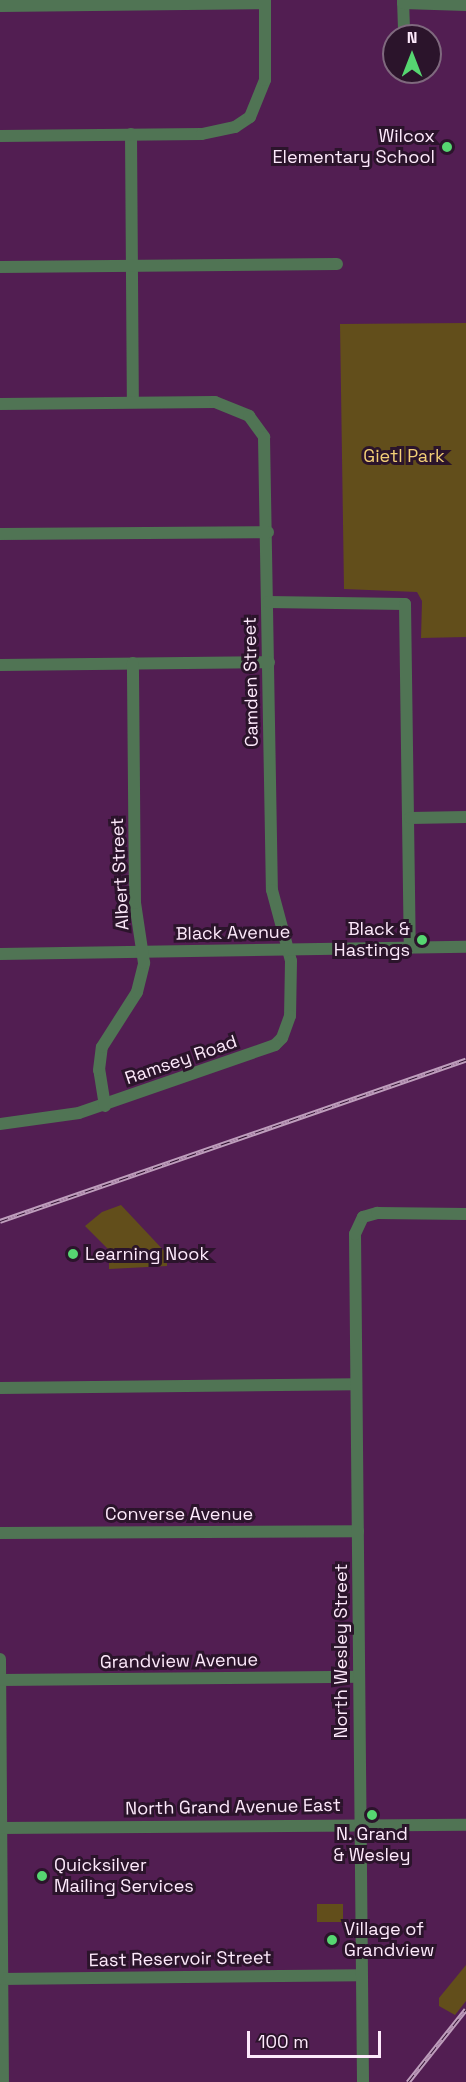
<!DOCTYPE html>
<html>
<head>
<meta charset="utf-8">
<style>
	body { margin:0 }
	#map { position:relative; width:466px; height:2082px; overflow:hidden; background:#521e52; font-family:"Space Grotesk",sans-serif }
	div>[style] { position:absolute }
	.green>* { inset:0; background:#624e1b; transform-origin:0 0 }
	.minor>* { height:12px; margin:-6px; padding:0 6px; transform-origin:6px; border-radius:6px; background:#507454 }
	.rail>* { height:5px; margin-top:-2.5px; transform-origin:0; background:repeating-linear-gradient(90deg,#2b142b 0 9px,#be9ebc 0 18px); box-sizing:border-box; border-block:2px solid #be9ebc }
	.dots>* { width:16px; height:16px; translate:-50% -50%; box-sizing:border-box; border:3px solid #2b142b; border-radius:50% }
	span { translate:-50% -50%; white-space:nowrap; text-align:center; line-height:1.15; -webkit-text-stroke:6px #2b142b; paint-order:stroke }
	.poi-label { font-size:18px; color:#fde9fb }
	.right { translate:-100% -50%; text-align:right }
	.left { translate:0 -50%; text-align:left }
	.park-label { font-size:18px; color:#f3cf77 }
	.street-label { font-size:18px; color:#fde9fb }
	.north { position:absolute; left:382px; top:24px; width:60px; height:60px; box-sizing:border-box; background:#2b142b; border:2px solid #7f697e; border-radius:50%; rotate:0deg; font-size:16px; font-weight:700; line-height:24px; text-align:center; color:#fde9fb }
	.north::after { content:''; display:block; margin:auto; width:21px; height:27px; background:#56d671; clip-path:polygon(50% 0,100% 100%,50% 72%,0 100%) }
	.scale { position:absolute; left:247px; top:2031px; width:134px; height:27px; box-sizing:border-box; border:3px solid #fde9fb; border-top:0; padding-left:8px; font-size:18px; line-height:21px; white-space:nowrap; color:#fde9fb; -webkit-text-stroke:4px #2b142b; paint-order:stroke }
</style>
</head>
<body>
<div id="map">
	<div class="green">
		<i style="clip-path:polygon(466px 323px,466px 637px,421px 638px,422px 601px,417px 592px,344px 589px,340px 324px)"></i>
		<i style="clip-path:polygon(121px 1205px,167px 1254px,167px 1266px,109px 1269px,109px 1250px,85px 1226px,102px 1212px)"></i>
		<i style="left:317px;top:1904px;width:26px;height:18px"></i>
		<i style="clip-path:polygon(466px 1965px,466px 2001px,455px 2015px,439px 2006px,439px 1998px)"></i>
	</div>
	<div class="minor">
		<i style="left:403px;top:0;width:36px;rotate:88deg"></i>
		<i style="left:403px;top:3px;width:63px;rotate:1.8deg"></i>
		<i style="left:0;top:6px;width:265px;rotate:-0.6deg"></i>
		<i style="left:131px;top:134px;width:268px;rotate:89.6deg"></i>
		<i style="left:0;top:136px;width:202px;rotate:-0.6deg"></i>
		<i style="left:202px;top:134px;width:34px;rotate:-12deg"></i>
		<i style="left:235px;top:127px;width:18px;rotate:-34deg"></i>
		<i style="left:250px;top:117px;width:40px;rotate:-68deg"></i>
		<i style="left:265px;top:80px;width:80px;rotate:-90deg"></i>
		<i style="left:0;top:267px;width:337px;rotate:-0.5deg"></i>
		<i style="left:0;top:404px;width:215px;rotate:-0.5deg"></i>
		<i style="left:215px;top:402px;width:37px;rotate:22deg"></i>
		<i style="left:249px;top:416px;width:26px;rotate:54deg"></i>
		<i style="left:264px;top:437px;width:453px;rotate:89deg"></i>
		<i style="left:272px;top:890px;width:73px;rotate:75deg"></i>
		<i style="left:291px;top:961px;width:55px;rotate:91deg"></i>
		<i style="left:290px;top:1016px;width:23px;rotate:110deg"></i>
		<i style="left:282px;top:1038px;width:10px;rotate:135deg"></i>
		<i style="left:275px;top:1045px;width:207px;rotate:160.9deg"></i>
		<i style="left:79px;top:1113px;width:80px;rotate:172.1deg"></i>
		<i style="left:0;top:534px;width:268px;rotate:-0.4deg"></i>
		<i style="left:268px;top:602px;width:137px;rotate:0.8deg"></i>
		<i style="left:405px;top:604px;width:344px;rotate:89.2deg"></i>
		<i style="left:0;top:665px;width:269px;rotate:-0.6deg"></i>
		<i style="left:410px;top:818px;width:56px;rotate:-1deg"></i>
		<i style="left:0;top:954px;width:466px;rotate:-0.9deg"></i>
		<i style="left:105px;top:1106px;width:36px;rotate:-99deg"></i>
		<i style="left:99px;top:1070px;width:23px;rotate:-83deg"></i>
		<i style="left:102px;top:1047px;width:65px;rotate:-57.5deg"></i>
		<i style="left:137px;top:992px;width:30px;rotate:-76deg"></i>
		<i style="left:144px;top:963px;width:61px;rotate:-98.5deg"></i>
		<i style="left:135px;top:903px;width:240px;rotate:-90.5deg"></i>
		<i style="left:0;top:1388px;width:356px;rotate:-0.6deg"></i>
		<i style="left:0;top:1533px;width:358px;rotate:-0.3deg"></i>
		<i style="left:0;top:1659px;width:423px;rotate:89.6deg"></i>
		<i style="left:0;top:1680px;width:359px;rotate:-0.5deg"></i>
		<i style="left:0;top:1828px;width:466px;rotate:-0.4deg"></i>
		<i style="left:0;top:1979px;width:361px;rotate:-0.6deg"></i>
		<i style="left:363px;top:2082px;width:848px;rotate:-90.54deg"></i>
		<i style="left:355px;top:1234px;width:19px;rotate:-65deg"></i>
		<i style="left:363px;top:1217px;width:15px;rotate:-16deg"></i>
		<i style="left:377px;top:1213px;width:89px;rotate:0.6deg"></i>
	</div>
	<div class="rail">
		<i style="left:0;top:1221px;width:493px;rotate:-19.1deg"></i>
		<i style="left:408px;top:2082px;width:93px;rotate:-51.5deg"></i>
	</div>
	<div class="dots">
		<i style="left:447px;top:147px;background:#56d671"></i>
		<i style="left:422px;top:940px;background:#56d671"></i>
		<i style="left:73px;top:1254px;background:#56d671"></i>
		<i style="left:372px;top:1815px;background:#56d671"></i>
		<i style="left:42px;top:1876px;background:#56d671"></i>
		<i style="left:332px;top:1940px;background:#56d671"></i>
	</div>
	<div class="poi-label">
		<span class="right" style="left:435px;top:147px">Wilcox<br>Elementary School</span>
		<span class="right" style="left:410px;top:940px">Black &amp;<br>Hastings</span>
		<span class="left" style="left:85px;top:1254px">Learning Nook</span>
		<span style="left:372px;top:1845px">N. Grand<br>&amp; Wesley</span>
		<span class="left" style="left:54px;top:1876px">Quicksilver<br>Mailing Services</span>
		<span class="left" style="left:344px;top:1940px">Village of<br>Grandview</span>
	</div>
	<div class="park-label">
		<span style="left:404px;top:456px">Gietl Park</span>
	</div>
	<div class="street-label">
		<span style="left:251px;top:682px;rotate:-91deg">Camden Street</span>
		<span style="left:120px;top:874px;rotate:-93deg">Albert Street</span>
		<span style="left:233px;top:933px;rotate:-1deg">Black Avenue</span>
		<span style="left:181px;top:1060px;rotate:-19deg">Ramsey Road</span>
		<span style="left:179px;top:1514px">Converse Avenue</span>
		<span style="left:341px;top:1651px;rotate:-90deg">North Wesley Street</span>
		<span style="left:179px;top:1661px;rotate:-1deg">Grandview Avenue</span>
		<span style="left:233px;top:1807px;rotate:-1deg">North Grand Avenue East</span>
		<span style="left:180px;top:1959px;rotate:-1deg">East Reservoir Street</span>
	</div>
	<div class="north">N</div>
	<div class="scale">100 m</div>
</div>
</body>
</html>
